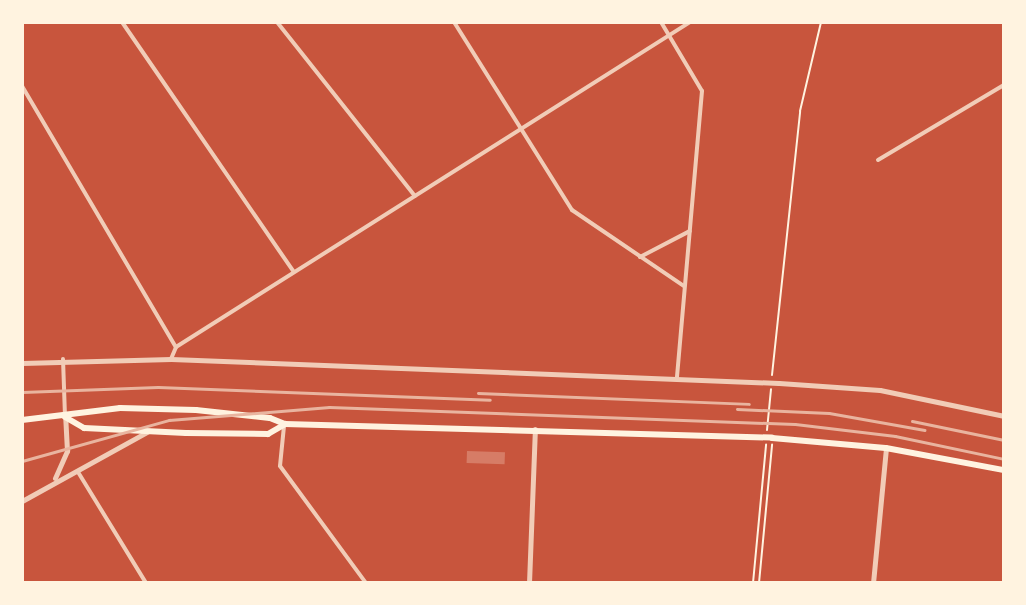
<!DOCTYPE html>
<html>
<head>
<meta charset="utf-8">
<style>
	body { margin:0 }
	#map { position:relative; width:1026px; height:605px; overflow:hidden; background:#c8553d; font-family:"Source Sans 3",sans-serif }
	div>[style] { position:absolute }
	.building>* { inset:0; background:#d67c66; transform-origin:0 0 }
	.path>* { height:2px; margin:-1px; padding:0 1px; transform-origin:1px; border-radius:1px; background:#fff3e0 }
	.minor>* { height:4px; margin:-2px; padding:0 2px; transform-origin:2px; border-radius:2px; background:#f1ccb7 }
	.tertiary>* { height:5px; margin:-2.5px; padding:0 2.5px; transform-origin:2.5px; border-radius:2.5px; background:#f1ccb7 }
	.primary>* { height:6px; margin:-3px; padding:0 3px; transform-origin:3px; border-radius:3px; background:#fff3e0 }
	.rail>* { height:3px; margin:-1.5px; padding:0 1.5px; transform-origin:1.5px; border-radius:1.5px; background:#e9b49f }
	span { translate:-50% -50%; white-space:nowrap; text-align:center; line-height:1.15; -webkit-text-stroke:6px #fff3e0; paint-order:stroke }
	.frame { position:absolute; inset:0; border:24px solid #fff3e0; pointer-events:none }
</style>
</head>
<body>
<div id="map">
	<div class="building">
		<i style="left:467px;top:451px;width:38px;height:12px;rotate:2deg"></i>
	</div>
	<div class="path">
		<i style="left:772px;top:375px;width:265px;rotate:-83.9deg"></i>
		<i style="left:800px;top:111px;width:91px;rotate:-76.7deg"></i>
		<i style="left:767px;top:430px;width:41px;rotate:-84.4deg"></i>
		<i style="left:753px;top:583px;width:139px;rotate:-84.6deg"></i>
		<i style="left:759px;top:583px;width:139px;rotate:-84.6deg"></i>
	</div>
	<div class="minor">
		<i style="left:122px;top:22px;width:303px;rotate:55.5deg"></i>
		<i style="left:277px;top:22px;width:222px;rotate:51.6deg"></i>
		<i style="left:454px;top:22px;width:222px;rotate:57.9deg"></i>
		<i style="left:572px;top:210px;width:135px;rotate:34.2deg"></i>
		<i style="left:661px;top:22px;width:80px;rotate:59.3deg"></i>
		<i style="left:702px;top:91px;width:288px;rotate:95deg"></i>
		<i style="left:22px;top:86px;width:303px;rotate:59.5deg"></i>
		<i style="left:878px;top:160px;width:147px;rotate:-30.8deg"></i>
		<i style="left:640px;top:257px;width:56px;rotate:-27.5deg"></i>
		<i style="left:63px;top:359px;width:56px;rotate:88deg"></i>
		<i style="left:171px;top:359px;width:13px;rotate:-67deg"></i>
		<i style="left:176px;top:347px;width:608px;rotate:-32.3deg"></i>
		<i style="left:284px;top:426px;width:40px;rotate:95.7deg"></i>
		<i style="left:280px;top:466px;width:145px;rotate:53.7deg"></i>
		<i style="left:78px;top:472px;width:130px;rotate:58.5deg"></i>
	</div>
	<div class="tertiary">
		<i style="left:22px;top:363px;width:149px;rotate:-1.5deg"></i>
		<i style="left:171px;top:359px;width:608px;rotate:2.26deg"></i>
		<i style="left:779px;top:383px;width:101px;rotate:4deg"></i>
		<i style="left:880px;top:390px;width:127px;rotate:11.8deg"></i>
		<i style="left:55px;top:478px;width:30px;rotate:-66deg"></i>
		<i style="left:67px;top:451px;width:34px;rotate:-93deg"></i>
		<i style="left:22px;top:501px;width:145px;rotate:-28.9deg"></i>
		<i style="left:529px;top:583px;width:154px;rotate:-87.8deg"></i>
		<i style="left:873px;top:583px;width:136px;rotate:-84.5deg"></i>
	</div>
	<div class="primary">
		<i style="left:65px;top:417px;width:22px;rotate:30deg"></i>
		<i style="left:84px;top:428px;width:102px;rotate:2.8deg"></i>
		<i style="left:186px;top:433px;width:82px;rotate:0.7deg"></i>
		<i style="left:268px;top:434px;width:20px;rotate:-30deg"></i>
		<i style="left:22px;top:420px;width:99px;rotate:-7deg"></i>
		<i style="left:120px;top:408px;width:76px;rotate:1.5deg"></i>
		<i style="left:196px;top:410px;width:74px;rotate:6.2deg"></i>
		<i style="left:270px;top:418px;width:16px;rotate:22deg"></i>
		<i style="left:285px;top:424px;width:487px;rotate:1.6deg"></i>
		<i style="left:772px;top:438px;width:114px;rotate:5deg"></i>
		<i style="left:886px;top:448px;width:120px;rotate:10.6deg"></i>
	</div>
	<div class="rail">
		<i style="left:22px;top:392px;width:136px;rotate:-2.1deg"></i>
		<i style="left:158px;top:387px;width:332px;rotate:2.2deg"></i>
		<i style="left:478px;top:393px;width:271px;rotate:2.3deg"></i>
		<i style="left:737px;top:409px;width:92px;rotate:2.5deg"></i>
		<i style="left:829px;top:413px;width:97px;rotate:10.1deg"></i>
		<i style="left:912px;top:421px;width:94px;rotate:11.7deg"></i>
		<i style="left:22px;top:461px;width:153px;rotate:-15.6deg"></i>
		<i style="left:169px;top:420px;width:161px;rotate:-4.6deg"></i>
		<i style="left:329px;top:407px;width:466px;rotate:2.1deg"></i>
		<i style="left:795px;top:424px;width:101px;rotate:6.8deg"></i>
		<i style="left:895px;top:436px;width:111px;rotate:11.9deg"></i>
	</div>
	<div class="frame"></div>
</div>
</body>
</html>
